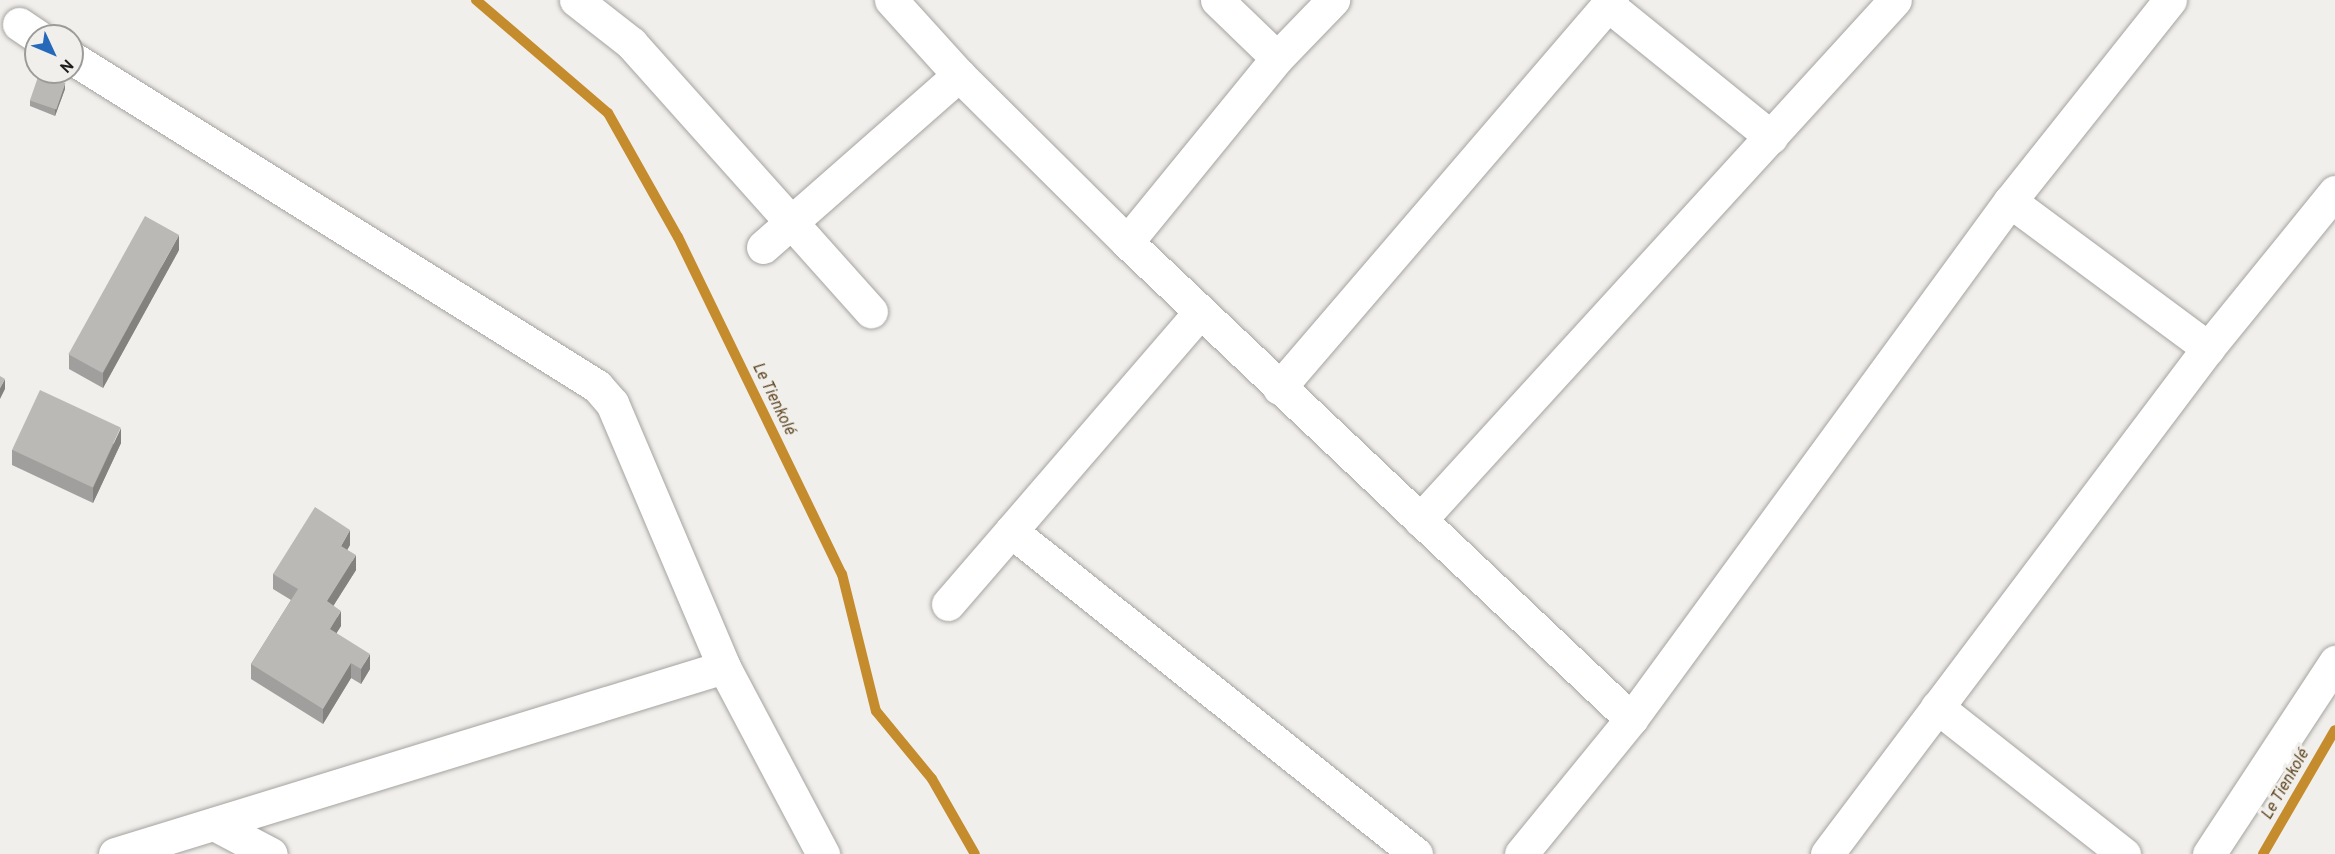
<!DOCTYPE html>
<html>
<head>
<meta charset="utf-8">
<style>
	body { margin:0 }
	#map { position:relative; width:2335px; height:854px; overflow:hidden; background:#f1efec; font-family:Overpass,sans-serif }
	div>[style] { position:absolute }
	.stream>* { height:10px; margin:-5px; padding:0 5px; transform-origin:5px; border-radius:5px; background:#c48c2c }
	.roads { filter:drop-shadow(0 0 2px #a5a3a0) drop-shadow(0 0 2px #a5a3a0) }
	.minor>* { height:33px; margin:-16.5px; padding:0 16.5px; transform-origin:16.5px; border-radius:16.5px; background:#fff }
	.wall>* { inset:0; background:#a19f9d }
	.shaded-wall>* { inset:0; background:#83827f }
	.building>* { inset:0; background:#bbb9b6; transform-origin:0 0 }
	span { translate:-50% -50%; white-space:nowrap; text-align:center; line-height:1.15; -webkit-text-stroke:6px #f1efec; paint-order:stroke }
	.water-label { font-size:16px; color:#604823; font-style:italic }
	.north { position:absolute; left:24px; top:24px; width:60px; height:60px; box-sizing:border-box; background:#f1efec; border:2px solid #9d9b99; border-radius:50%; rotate:134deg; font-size:16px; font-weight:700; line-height:24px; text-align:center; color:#1e1e1d }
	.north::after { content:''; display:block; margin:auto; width:21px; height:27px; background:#2668b9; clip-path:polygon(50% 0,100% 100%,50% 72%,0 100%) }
</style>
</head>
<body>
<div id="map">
	<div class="stream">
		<i style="left:476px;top:0;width:174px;rotate:40.6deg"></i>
		<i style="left:608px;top:113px;width:142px;rotate:60.6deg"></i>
		<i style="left:678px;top:237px;width:375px;rotate:64.1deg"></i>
		<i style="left:842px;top:574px;width:141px;rotate:76.1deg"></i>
		<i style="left:876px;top:711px;width:88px;rotate:50.5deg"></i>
		<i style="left:932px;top:779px;width:86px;rotate:60.2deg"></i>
		<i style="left:2263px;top:854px;width:143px;rotate:-59.9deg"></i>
	</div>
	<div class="roads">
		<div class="minor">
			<i style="left:576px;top:0;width:70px;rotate:38deg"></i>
			<i style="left:631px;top:43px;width:360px;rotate:48.2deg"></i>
			<i style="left:891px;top:0;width:101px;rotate:47.8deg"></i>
			<i style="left:959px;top:75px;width:237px;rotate:44.8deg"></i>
			<i style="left:1127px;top:242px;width:694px;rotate:43.42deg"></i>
			<i style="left:1217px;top:0;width:83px;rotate:44deg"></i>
			<i style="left:1608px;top:5px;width:210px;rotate:39deg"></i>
			<i style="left:19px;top:24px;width:22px;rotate:34deg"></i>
			<i style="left:72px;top:58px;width:619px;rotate:32deg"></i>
			<i style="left:597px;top:386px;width:23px;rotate:49deg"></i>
			<i style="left:612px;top:403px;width:287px;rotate:67deg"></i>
			<i style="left:724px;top:667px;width:212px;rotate:62.1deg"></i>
			<i style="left:2010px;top:201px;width:247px;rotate:36.6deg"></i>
			<i style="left:1127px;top:242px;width:237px;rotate:-50.8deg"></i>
			<i style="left:1277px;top:58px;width:81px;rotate:-46deg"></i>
			<i style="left:763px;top:247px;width:261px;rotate:-41.3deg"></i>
			<i style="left:1279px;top:388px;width:511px;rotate:-49.36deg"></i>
			<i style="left:1420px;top:520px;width:704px;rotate:-47.59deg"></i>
			<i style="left:1011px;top:531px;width:518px;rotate:38.57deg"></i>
			<i style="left:948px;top:604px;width:386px;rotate:-49.2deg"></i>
			<i style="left:1937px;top:707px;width:238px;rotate:38.2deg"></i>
			<i style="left:214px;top:824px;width:64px;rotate:27.8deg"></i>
			<i style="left:115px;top:854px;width:637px;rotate:-17.07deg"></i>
			<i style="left:1521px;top:854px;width:174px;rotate:-50.8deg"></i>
			<i style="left:1631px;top:719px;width:642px;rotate:-53.81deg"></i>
			<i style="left:2010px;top:201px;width:257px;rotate:-51.5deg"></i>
			<i style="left:1827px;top:854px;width:633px;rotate:-53.02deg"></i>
			<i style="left:2208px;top:348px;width:201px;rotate:-50.9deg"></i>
			<i style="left:2209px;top:854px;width:230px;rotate:-56.7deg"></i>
		</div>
	</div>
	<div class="wall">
		<i style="clip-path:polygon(65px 89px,55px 116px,30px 106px,30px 100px)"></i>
		<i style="clip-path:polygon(179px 250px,103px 388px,69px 369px,69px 354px)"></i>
		<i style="clip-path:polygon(121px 443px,93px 503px,12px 465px,12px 450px)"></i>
		<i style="clip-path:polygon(350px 545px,347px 550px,356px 570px,333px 606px,341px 626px,336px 633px,370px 669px,361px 684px,351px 678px,323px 724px,251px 679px,251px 664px,291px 600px,273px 589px,273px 574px)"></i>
	</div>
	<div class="shaded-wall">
		<i style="clip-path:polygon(65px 83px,65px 89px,55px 116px,55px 110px)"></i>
		<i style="clip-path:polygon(179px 235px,179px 250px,103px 388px,103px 373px)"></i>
		<i style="clip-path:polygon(5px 379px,5px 389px,0 399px,0 388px)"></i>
		<i style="clip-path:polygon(121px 428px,121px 443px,93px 503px,93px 488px)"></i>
		<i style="clip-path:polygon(350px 530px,350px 545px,341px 561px,341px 546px)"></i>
		<i style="clip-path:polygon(356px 555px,356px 570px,327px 616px,327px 601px)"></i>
		<i style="clip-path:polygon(341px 611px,341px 626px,330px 644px,330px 629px)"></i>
		<i style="clip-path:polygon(370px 654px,370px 669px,361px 684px,361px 669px)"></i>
		<i style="clip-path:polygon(351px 663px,351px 678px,323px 724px,323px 709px)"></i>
	</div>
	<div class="building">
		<i style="left:39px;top:74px;width:28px;height:28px;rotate:19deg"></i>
		<i style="left:145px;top:216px;width:39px;height:158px;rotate:29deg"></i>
		<i style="clip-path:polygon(0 376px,5px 379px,0 388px)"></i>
		<i style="left:40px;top:390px;width:89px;height:66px;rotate:25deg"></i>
		<i style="clip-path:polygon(315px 507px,350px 530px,341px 546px,356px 555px,327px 601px,341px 611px,330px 629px,370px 654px,361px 669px,351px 663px,323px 709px,251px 664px,298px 589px,273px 574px)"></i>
	</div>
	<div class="water-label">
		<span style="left:773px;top:399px;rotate:64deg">Le Tienkolé</span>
		<span style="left:2286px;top:785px;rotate:-60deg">Le Tienkolé</span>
	</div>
	<div class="north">N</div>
</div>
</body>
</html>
